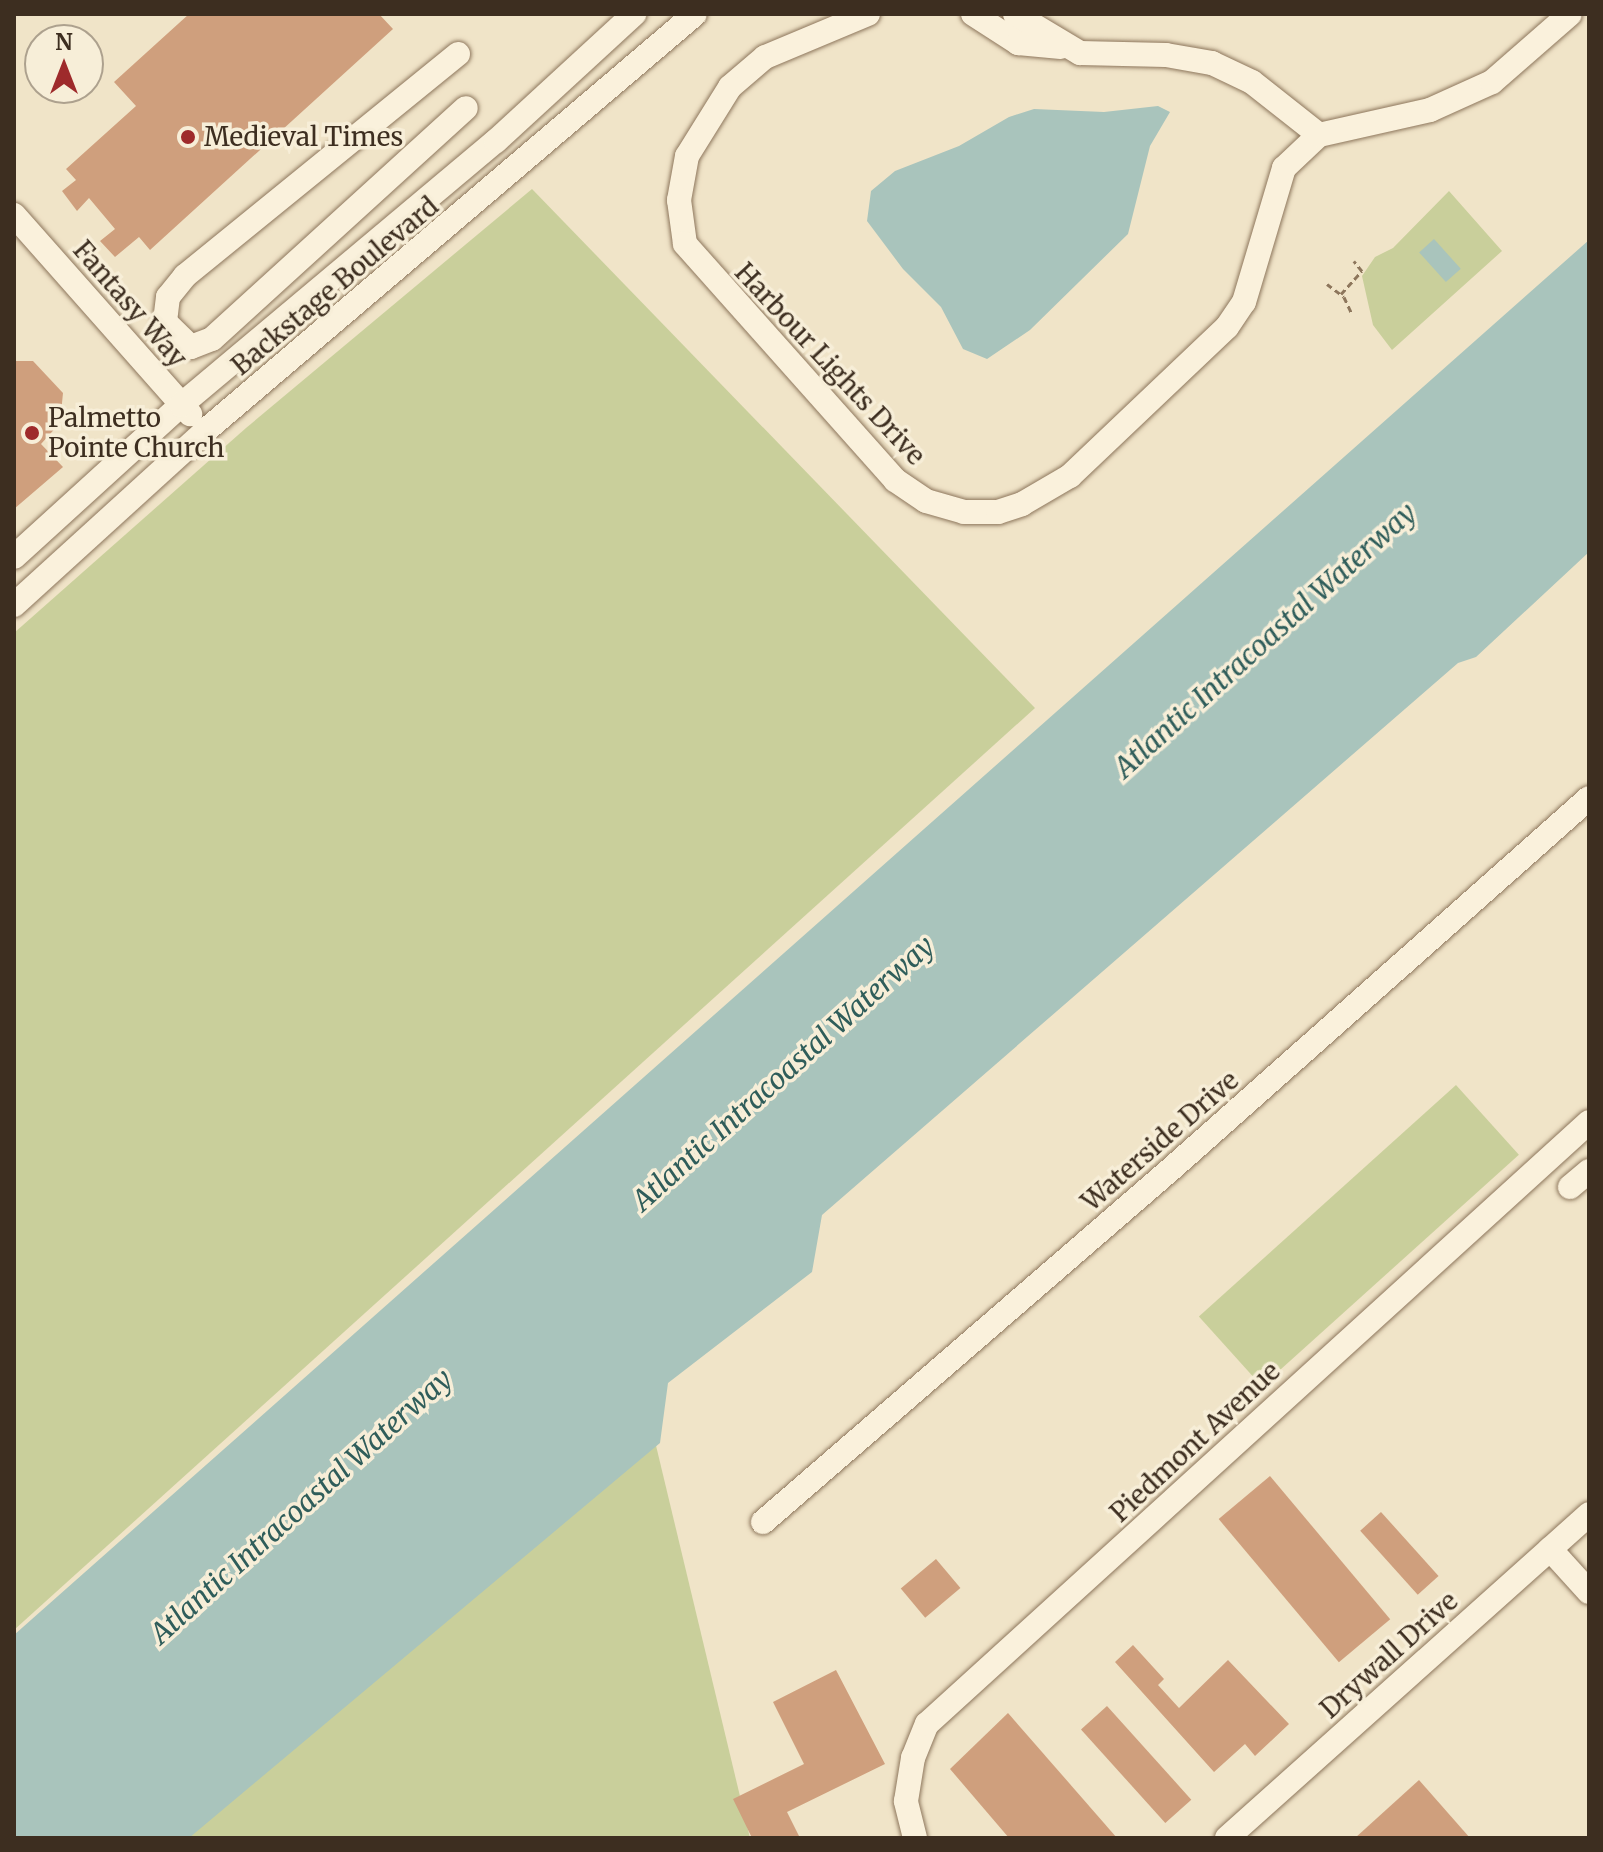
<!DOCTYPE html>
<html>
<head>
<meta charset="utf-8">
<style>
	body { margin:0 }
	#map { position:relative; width:1603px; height:1852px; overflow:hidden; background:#f0e4c8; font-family:Merriweather,serif }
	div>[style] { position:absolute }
	.green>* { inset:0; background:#c9cf9b; transform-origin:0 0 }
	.water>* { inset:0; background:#a9c4bc; transform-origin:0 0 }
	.building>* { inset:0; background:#cf9f7d; transform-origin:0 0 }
	.path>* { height:3px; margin-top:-1.5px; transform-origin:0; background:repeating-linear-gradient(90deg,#8d765c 0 6px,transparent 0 10px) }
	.roads { filter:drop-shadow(0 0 2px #8d765c) drop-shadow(0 0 2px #8d765c) }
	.minor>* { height:24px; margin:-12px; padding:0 12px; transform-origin:12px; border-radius:12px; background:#faf1dc }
	.dots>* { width:22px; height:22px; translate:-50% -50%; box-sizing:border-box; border:4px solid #f7eed8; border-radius:50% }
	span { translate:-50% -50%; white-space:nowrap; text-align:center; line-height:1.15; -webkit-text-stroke:7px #f7eed8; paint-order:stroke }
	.poi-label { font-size:26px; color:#3d2e20 }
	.left { translate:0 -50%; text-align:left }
	.street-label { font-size:26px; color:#3d2e20 }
	.water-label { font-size:28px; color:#2f5d5a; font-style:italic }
	.frame { position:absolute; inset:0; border:16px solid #3d2e20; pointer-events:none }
	.north { position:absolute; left:24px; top:24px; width:80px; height:80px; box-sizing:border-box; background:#f7eed8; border:2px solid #ada18e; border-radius:50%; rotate:0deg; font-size:22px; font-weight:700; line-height:32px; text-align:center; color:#3d2e20 }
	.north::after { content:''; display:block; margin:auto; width:28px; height:36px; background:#9e2a2b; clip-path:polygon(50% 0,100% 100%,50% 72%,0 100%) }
</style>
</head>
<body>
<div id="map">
	<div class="green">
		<i style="clip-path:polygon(532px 189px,1035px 708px,14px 1630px,14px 633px,246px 428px)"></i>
		<i style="clip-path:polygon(1449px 191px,1502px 251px,1392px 350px,1373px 325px,1362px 276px,1375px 257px,1393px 248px)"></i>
		<i style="left:1456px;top:1085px;width:94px;height:346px;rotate:48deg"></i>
		<i style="clip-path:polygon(653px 1433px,750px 1838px,179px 1838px)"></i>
	</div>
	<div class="water">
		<i style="clip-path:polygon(1158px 106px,1170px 112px,1150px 146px,1128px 234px,1030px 330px,987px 359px,963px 349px,941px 307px,903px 269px,867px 221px,871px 191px,895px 171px,959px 146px,1009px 117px,1034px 109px,1104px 112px)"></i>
		<i style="left:1434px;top:239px;width:40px;height:20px;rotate:48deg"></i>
		<i style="clip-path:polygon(1589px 240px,1589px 552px,1476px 657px,1458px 663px,822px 1215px,812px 1272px,668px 1383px,660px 1443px,189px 1838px,14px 1838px,14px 1635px)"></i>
	</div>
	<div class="building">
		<i style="clip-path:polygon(189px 14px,379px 14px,393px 29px,150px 250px,139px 237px,115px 257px,100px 241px,115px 229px,89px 198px,77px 211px,62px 191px,76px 180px,66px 169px,136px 106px,114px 82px)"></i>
		<i style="clip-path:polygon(14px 361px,33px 361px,63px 393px,60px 423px,41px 444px,63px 467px,14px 509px)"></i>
		<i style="left:1270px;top:1476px;width:187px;height:67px;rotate:50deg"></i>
		<i style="left:1381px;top:1512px;width:86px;height:28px;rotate:48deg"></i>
		<i style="left:936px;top:1559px;width:38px;height:46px;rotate:50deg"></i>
		<i style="clip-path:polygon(1133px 1645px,1164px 1679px,1158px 1685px,1179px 1708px,1228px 1660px,1289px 1724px,1255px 1756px,1245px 1744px,1214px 1772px,1115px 1662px)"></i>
		<i style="clip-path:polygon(836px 1670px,885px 1764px,787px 1812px,800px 1838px,752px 1838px,733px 1799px,804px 1764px,773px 1702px)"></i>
		<i style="left:1107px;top:1706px;width:126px;height:35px;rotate:48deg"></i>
		<i style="clip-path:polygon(1008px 1713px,1117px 1838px,1009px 1838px,950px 1769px)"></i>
		<i style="clip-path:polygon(1419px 1780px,1470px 1838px,1355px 1838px)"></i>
	</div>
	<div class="path">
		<i style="left:1327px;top:284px;width:21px;rotate:37deg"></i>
		<i style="left:1344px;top:297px;width:19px;rotate:65deg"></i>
		<i style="left:1341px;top:294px;width:31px;rotate:-48deg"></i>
		<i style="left:1362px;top:271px;width:13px;rotate:-129deg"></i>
	</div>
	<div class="roads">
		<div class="minor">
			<i style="left:868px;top:14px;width:112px;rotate:157.3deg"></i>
			<i style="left:765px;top:57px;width:46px;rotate:139.4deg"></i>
			<i style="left:730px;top:87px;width:81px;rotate:121.9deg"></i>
			<i style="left:687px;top:156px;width:45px;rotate:100.3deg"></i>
			<i style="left:679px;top:200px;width:44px;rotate:82.2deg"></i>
			<i style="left:685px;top:244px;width:316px;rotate:48.3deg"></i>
			<i style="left:895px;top:480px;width:37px;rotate:34deg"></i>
			<i style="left:926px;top:501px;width:40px;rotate:16deg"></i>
			<i style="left:964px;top:512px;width:34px"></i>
			<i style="left:998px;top:512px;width:25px;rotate:-18deg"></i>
			<i style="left:1022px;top:504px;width:56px;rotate:-30.3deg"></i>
			<i style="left:1070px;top:476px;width:216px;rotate:-43.5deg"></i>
			<i style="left:1227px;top:327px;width:30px;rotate:-56deg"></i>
			<i style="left:1244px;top:302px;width:140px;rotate:-73.4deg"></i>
			<i style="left:1284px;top:168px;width:48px;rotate:-43.3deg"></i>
			<i style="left:973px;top:14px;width:54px;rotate:32.8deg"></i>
			<i style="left:1018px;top:43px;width:43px;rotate:5.3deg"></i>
			<i style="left:1015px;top:14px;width:76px;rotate:31deg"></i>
			<i style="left:1080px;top:53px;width:86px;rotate:1.3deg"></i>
			<i style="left:1166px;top:55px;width:47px;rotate:9.9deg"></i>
			<i style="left:1212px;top:63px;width:44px;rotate:25.4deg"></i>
			<i style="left:1252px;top:82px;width:85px;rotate:38.3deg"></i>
			<i style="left:1319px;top:135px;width:114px;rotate:-12.7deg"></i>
			<i style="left:1430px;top:110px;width:68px;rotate:-24.3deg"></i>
			<i style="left:1492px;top:82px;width:103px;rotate:-41.1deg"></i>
			<i style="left:458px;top:54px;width:352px;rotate:140.9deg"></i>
			<i style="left:185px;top:276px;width:27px;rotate:129deg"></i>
			<i style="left:168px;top:297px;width:25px;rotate:97deg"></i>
			<i style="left:165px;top:322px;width:36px;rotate:44deg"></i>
			<i style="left:191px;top:347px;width:22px;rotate:-21deg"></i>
			<i style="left:212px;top:339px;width:343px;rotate:-42.3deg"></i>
			<i style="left:14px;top:215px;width:266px;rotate:48.5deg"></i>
			<i style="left:14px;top:557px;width:226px;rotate:-42.3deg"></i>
			<i style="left:181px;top:405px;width:411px;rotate:-40deg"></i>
			<i style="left:496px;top:141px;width:188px;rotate:-42.6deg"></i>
			<i style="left:14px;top:605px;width:258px;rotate:-42.3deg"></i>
			<i style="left:205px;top:431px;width:643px;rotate:-40.4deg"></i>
			<i style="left:1570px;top:1187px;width:25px;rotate:-40deg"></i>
			<i style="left:763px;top:1522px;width:538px;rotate:-40.86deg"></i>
			<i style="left:1170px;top:1170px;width:560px;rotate:-41.6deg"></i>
			<i style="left:1550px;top:1549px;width:58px;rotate:47.8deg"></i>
			<i style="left:915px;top:1838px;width:38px;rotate:-104deg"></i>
			<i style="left:906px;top:1801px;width:44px;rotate:-80.8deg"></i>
			<i style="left:913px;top:1758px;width:37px;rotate:-68deg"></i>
			<i style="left:927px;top:1724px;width:895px;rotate:-42.28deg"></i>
			<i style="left:1227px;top:1838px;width:486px;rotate:-41.8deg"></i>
		</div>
	</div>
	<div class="dots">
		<i style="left:188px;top:137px;background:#9e2a2b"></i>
		<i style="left:32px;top:433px;background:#9e2a2b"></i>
	</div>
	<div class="poi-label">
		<span class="left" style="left:204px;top:137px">Medieval Times</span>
		<span class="left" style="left:48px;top:433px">Palmetto<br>Pointe Church</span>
	</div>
	<div class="street-label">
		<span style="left:335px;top:286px;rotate:-40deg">Backstage Boulevard</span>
		<span style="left:130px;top:304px;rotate:49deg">Fantasy Way</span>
		<span style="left:830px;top:364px;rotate:47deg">Harbour Lights Drive</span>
		<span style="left:1160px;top:1141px;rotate:-41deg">Waterside Drive</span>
		<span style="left:1195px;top:1442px;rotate:-43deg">Piedmont Avenue</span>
		<span style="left:1389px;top:1655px;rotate:-42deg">Drywall Drive</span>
	</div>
	<div class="water-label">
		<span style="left:1265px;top:640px;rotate:-42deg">Atlantic Intracoastal Waterway</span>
		<span style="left:783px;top:1073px;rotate:-42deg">Atlantic Intracoastal Waterway</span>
		<span style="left:301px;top:1506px;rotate:-42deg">Atlantic Intracoastal Waterway</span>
	</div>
	<div class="frame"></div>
	<div class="north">N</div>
</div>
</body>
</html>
